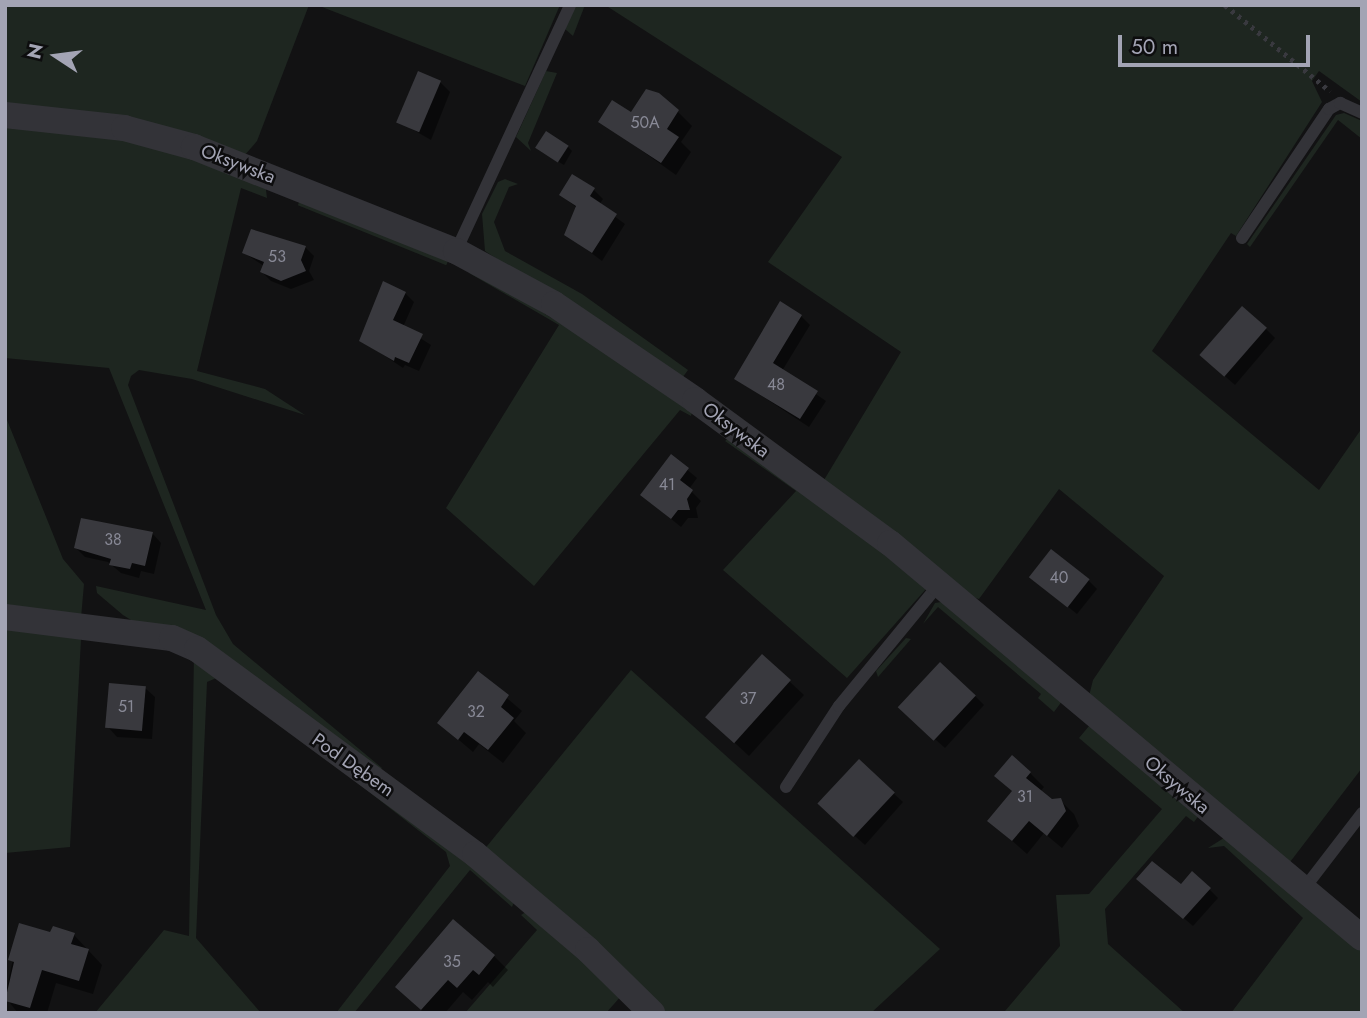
<!DOCTYPE html>
<html>
<head>
<meta charset="utf-8">
<style>
	body { margin:0 }
	#map { position:relative; width:1367px; height:1018px; overflow:hidden; background:#121213; font-family:Jost,sans-serif }
	div>[style] { position:absolute }
	.green>* { inset:0; background:#1e2620; transform-origin:0 0 }
	.shadow>* { inset:0; background:#0007 }
	.building>* { inset:0; background:#39393e; transform-origin:0 0 }
	.path>* { height:4.5px; margin-top:-2.25px; transform-origin:0; background:repeating-linear-gradient(90deg,#39393f 0 3.5px,transparent 0 8.5px) }
	.service>* { height:12px; margin:-6px; padding:0 6px; transform-origin:6px; border-radius:6px; background:#333338 }
	.minor>* { height:26px; margin:-13px; padding:0 13px; transform-origin:13px; border-radius:13px; background:#333338 }
	span { translate:-50% -50%; white-space:nowrap; text-align:center; line-height:1.15; -webkit-text-stroke:5px #0d0d0e; paint-order:stroke }
	.number-label { font-size:16px; color:#888996 }
	.number-label span { -webkit-text-stroke-width:0 }
	.street-label { font-size:19px; color:#a3a4b4 }
	.frame { position:absolute; inset:0; border:7px solid #a3a4b4; pointer-events:none }
	.north { position:absolute; left:21px; top:21px; width:70px; height:70px; -webkit-text-stroke:5px #0d0d0e; paint-order:stroke; rotate:283deg; font-size:19px; font-weight:700; line-height:28px; text-align:center; color:#a3a4b4 }
	.north::after { content:''; display:block; margin:auto; width:24px; height:32px; background:#a3a4b4; clip-path:polygon(50% 0,100% 100%,50% 72%,0 100%) }
	.scale { position:absolute; left:1118px; top:35px; width:192px; height:32px; box-sizing:border-box; border:4px solid #a3a4b4; border-top:0; padding-left:9px; font-size:21px; line-height:24px; white-space:nowrap; color:#a3a4b4; -webkit-text-stroke:5px #0d0d0e; paint-order:stroke }
</style>
</head>
<body>
<div id="map">
	<div class="green">
		<i style="clip-path:polygon(5px 5px,309px 5px,257px 141px,244px 156px,5px 106px)"></i>
		<i style="clip-path:polygon(317px 5px,560px 5px,525px 86px)"></i>
		<i style="clip-path:polygon(575px 5px,585px 5px,573px 36px,565px 29px)"></i>
		<i style="clip-path:polygon(605px 5px,1362px 5px,1362px 102px,1319px 71px,1312px 81px,1322px 102px,1236px 236px,1231px 233px,1152px 351px,1319px 490px,1362px 428px,1362px 768px,1287px 866px,1089px 696px,1093px 680px,1164px 576px,1059px 489px,979px 599px,967px 595px,824px 480px,901px 352px,768px 262px,842px 157px)"></i>
		<i style="clip-path:polygon(546px 71px,557px 73px,528px 143px,531px 151px,516px 137px)"></i>
		<i style="clip-path:polygon(1344px 113px,1362px 121px,1362px 139px,1338px 120px,1250px 247px,1247px 244px,1336px 115px)"></i>
		<i style="clip-path:polygon(5px 122px,121px 135px,265px 182px,267px 198px,241px 188px,197px 371px,265px 389px,305px 415px,192px 379px,139px 370px,131px 376px,128px 385px,216px 615px,233px 644px,382px 768px,377px 774px,123px 615px,97px 593px,96px 586px,206px 610px,109px 368px,5px 358px)"></i>
		<i style="clip-path:polygon(505px 179px,518px 184px,509px 187px,494px 222px,505px 251px,582px 294px,688px 370px,680px 381px,485px 251px,482px 214px,498px 182px)"></i>
		<i style="left:302px;top:195px;width:160px;height:11px;rotate:22deg"></i>
		<i style="clip-path:polygon(474px 269px,693px 407px,691px 416px,680px 410px,534px 586px,446px 508px,559px 325px,469px 273px)"></i>
		<i style="clip-path:polygon(5px 415px,63px 559px,84px 584px,81px 618px,5px 611px)"></i>
		<i style="clip-path:polygon(730px 437px,802px 487px,926px 589px,847px 678px,723px 570px,796px 491px,725px 441px)"></i>
		<i style="clip-path:polygon(941px 602px,1065px 697px,1054px 712px,1038px 698px,1041px 694px,938px 607px,923px 624px,935px 603px)"></i>
		<i style="clip-path:polygon(5px 625px,81px 639px,70px 847px,5px 853px)"></i>
		<i style="clip-path:polygon(906px 638px,911px 639px,878px 677px,876px 671px)"></i>
		<i style="clip-path:polygon(194px 655px,221px 676px,207px 682px,196px 938px,261px 1013px,95px 1013px,164px 930px,189px 936px)"></i>
		<i style="clip-path:polygon(631px 670px,940px 949px,871px 1013px,661px 1013px,483px 851px)"></i>
		<i style="clip-path:polygon(1094px 720px,1200px 814px,1194px 822px,1186px 816px,1105px 909px,1108px 944px,1185px 1013px,1005px 1011px,1060px 946px,1056px 895px,1089px 894px,1162px 809px,1079px 738px)"></i>
		<i style="clip-path:polygon(318px 752px,456px 850px,514px 902px,512px 907px,470px 870px,354px 1013px,336px 1013px,450px 866px,446px 852px)"></i>
		<i style="clip-path:polygon(1227px 836px,1362px 951px,1362px 1013px,1231px 1013px,1303px 918px,1224px 846px,1208px 848px)"></i>
		<i style="clip-path:polygon(526px 912px,622px 995px,606px 1013px,465px 1013px,537px 930px,521px 915px)"></i>
	</div>
	<div class="shadow">
		<i style="clip-path:polygon(440px 82px,450px 92px,431px 140px,398px 121px)"></i>
		<i style="clip-path:polygon(665px 99px,692px 126px,681px 142px,691px 152px,676px 175px,600px 121px,631px 115px)"></i>
		<i style="clip-path:polygon(568px 147px,572px 151px,564px 165px,542px 152px)"></i>
		<i style="clip-path:polygon(594px 190px,603px 199px,599px 205px,625px 224px,602px 261px,566px 234px,577px 208px,561px 195px)"></i>
		<i style="clip-path:polygon(305px 247px,314px 256px,309px 271px,314px 280px,291px 289px,271px 281px,262px 272px,264px 266px,244px 253px)"></i>
		<i style="clip-path:polygon(405px 293px,414px 302px,403px 327px,431px 345px,419px 371px,405px 365px,403px 368px,361px 340px)"></i>
		<i style="clip-path:polygon(801px 316px,810px 325px,782px 371px,826px 401px,809px 427px,736px 379px)"></i>
		<i style="clip-path:polygon(1266px 329px,1275px 338px,1235px 385px,1211px 364px)"></i>
		<i style="clip-path:polygon(672px 457px,697px 478px,689px 489px,701px 501px,696px 508px,698px 518px,688px 518px,681px 527px,642px 495px)"></i>
		<i style="clip-path:polygon(152px 533px,161px 543px,154px 574px,141px 571px,139px 578px,121px 573px,108px 562px,85px 557px,76px 548px)"></i>
		<i style="clip-path:polygon(1031px 577px,1088px 580px,1097px 589px,1077px 614px)"></i>
		<i style="clip-path:polygon(762px 656px,804px 695px,749px 756px,722px 731px)"></i>
		<i style="clip-path:polygon(478px 673px,522px 711px,514px 721px,526px 733px,503px 763px,479px 744px,473px 752px,439px 723px)"></i>
		<i style="clip-path:polygon(145px 688px,155px 697px,152px 739px,117px 737px,108px 727px)"></i>
		<i style="clip-path:polygon(975px 696px,984px 705px,945px 748px,910px 717px)"></i>
		<i style="clip-path:polygon(859px 762px,903px 802px,865px 845px,830px 814px)"></i>
		<i style="clip-path:polygon(1030px 773px,1044px 787px,1040px 792px,1051px 801px,1060px 800px,1074px 814px,1079px 826px,1062px 848px,1044px 833px,1027px 854px,990px 821px,1013px 792px,996px 776px)"></i>
		<i style="clip-path:polygon(1181px 886px,1209px 889px,1218px 898px,1193px 926px,1147px 887px)"></i>
		<i style="clip-path:polygon(20px 925px,51px 934px,74px 935px,102px 965px,93px 994px,56px 983px,47px 1013px,18px 1013px,5px 997px)"></i>
		<i style="clip-path:polygon(494px 956px,508px 970px,493px 987px,488px 982px,472px 1000px,463px 992px,445px 1013px,424px 1013px,397px 987px)"></i>
	</div>
	<div class="building">
		<i style="left:418px;top:71px;width:25px;height:56px;rotate:23deg"></i>
		<i style="clip-path:polygon(646px 89px,659px 93px,679px 110px,667px 129px,679px 137px,661px 163px,598px 122px,612px 100px,631px 112px)"></i>
		<i style="left:546px;top:131px;width:27px;height:20px;rotate:33deg"></i>
		<i style="clip-path:polygon(572px 174px,595px 188px,590px 196px,617px 214px,592px 253px,564px 235px,576px 206px,559px 195px)"></i>
		<i style="clip-path:polygon(251px 229px,306px 246px,301px 260px,306px 271px,281px 281px,260px 272px,264px 262px,242px 253px)"></i>
		<i style="clip-path:polygon(383px 281px,406px 292px,393px 320px,423px 334px,409px 363px,395px 357px,394px 361px,359px 341px)"></i>
		<i style="clip-path:polygon(780px 301px,802px 315px,773px 363px,818px 391px,800px 419px,734px 379px)"></i>
		<i style="left:1242px;top:306px;width:33px;height:65px;rotate:41deg"></i>
		<i style="clip-path:polygon(671px 454px,689px 468px,680px 480px,693px 490px,687px 499px,690px 510px,678px 510px,671px 519px,640px 495px)"></i>
		<i style="clip-path:polygon(81px 518px,153px 532px,145px 566px,132px 563px,130px 569px,109px 565px,111px 559px,74px 548px)"></i>
		<i style="left:1051px;top:549px;width:49px;height:36px;rotate:38deg"></i>
		<i style="left:762px;top:654px;width:39px;height:85px;rotate:42deg"></i>
		<i style="left:940px;top:662px;width:49px;height:62px;rotate:43deg"></i>
		<i style="clip-path:polygon(478px 671px,509px 695px,501px 707px,514px 718px,488px 750px,464px 732px,458px 740px,437px 723px)"></i>
		<i style="left:109px;top:683px;width:37px;height:45px;rotate:5deg"></i>
		<i style="clip-path:polygon(1012px 755px,1031px 772px,1026px 778px,1052px 799px,1061px 798px,1066px 811px,1047px 836px,1029px 821px,1012px 841px,987px 821px,1012px 791px,994px 776px)"></i>
		<i style="left:859px;top:759px;width:49px;height:61px;rotate:43deg"></i>
		<i style="clip-path:polygon(1152px 861px,1181px 884px,1192px 871px,1211px 888px,1183px 919px,1136px 879px)"></i>
		<i style="clip-path:polygon(453px 919px,495px 955px,479px 975px,473px 970px,457px 988px,448px 980px,421px 1010px,395px 987px)"></i>
		<i style="clip-path:polygon(19px 923px,50px 932px,53px 926px,75px 933px,71px 944px,89px 949px,79px 981px,42px 970px,30px 1008px,5px 1001px,14px 962px,8px 960px)"></i>
	</div>
	<div class="path">
		<i style="left:1225px;top:5px;width:136px;rotate:39.3deg"></i>
	</div>
	<div class="service">
		<i style="left:1242px;top:238px;width:156px;rotate:-56deg"></i>
		<i style="left:1329px;top:109px;width:13px;rotate:-29deg"></i>
		<i style="left:1340px;top:103px;width:24px;rotate:24deg"></i>
		<i style="left:456px;top:251px;width:271px;rotate:-65.1deg"></i>
		<i style="left:786px;top:787px;width:97px;rotate:-56.8deg"></i>
		<i style="left:839px;top:706px;width:159px;rotate:-50.6deg"></i>
		<i style="left:1303px;top:890px;width:97px;rotate:-52.5deg"></i>
	</div>
	<div class="minor">
		<i style="left:5px;top:115px;width:120px;rotate:6.2deg"></i>
		<i style="left:124px;top:128px;width:73px;rotate:15.2deg"></i>
		<i style="left:194px;top:147px;width:282px;rotate:21.7deg"></i>
		<i style="left:456px;top:251px;width:111px;rotate:28.4deg"></i>
		<i style="left:554px;top:304px;width:171px;rotate:34.2deg"></i>
		<i style="left:695px;top:400px;width:242px;rotate:36.3deg"></i>
		<i style="left:890px;top:543px;width:615px;rotate:39.92deg"></i>
		<i style="left:5px;top:617px;width:168px;rotate:7.2deg"></i>
		<i style="left:172px;top:638px;width:27px;rotate:24deg"></i>
		<i style="left:197px;top:649px;width:345px;rotate:36.4deg"></i>
		<i style="left:475px;top:854px;width:148px;rotate:40.3deg"></i>
		<i style="left:588px;top:950px;width:90px;rotate:44.5deg"></i>
	</div>
	<div class="number-label">
		<span style="left:645px;top:123px">50A</span>
		<span style="left:277px;top:257px">53</span>
		<span style="left:776px;top:385px">48</span>
		<span style="left:667px;top:485px">41</span>
		<span style="left:113px;top:540px">38</span>
		<span style="left:1059px;top:578px">40</span>
		<span style="left:748px;top:699px">37</span>
		<span style="left:126px;top:707px">51</span>
		<span style="left:476px;top:712px">32</span>
		<span style="left:1025px;top:797px">31</span>
		<span style="left:452px;top:962px">35</span>
	</div>
	<div class="street-label">
		<span style="left:238px;top:164px;rotate:21deg">Oksywska</span>
		<span style="left:736px;top:430px;rotate:37deg">Oksywska</span>
		<span style="left:353px;top:765px;rotate:35deg">Pod Dębem</span>
		<span style="left:1177px;top:785px;rotate:40deg">Oksywska</span>
	</div>
	<div class="frame"></div>
	<div class="north">N</div>
	<div class="scale">50 m</div>
</div>
</body>
</html>
